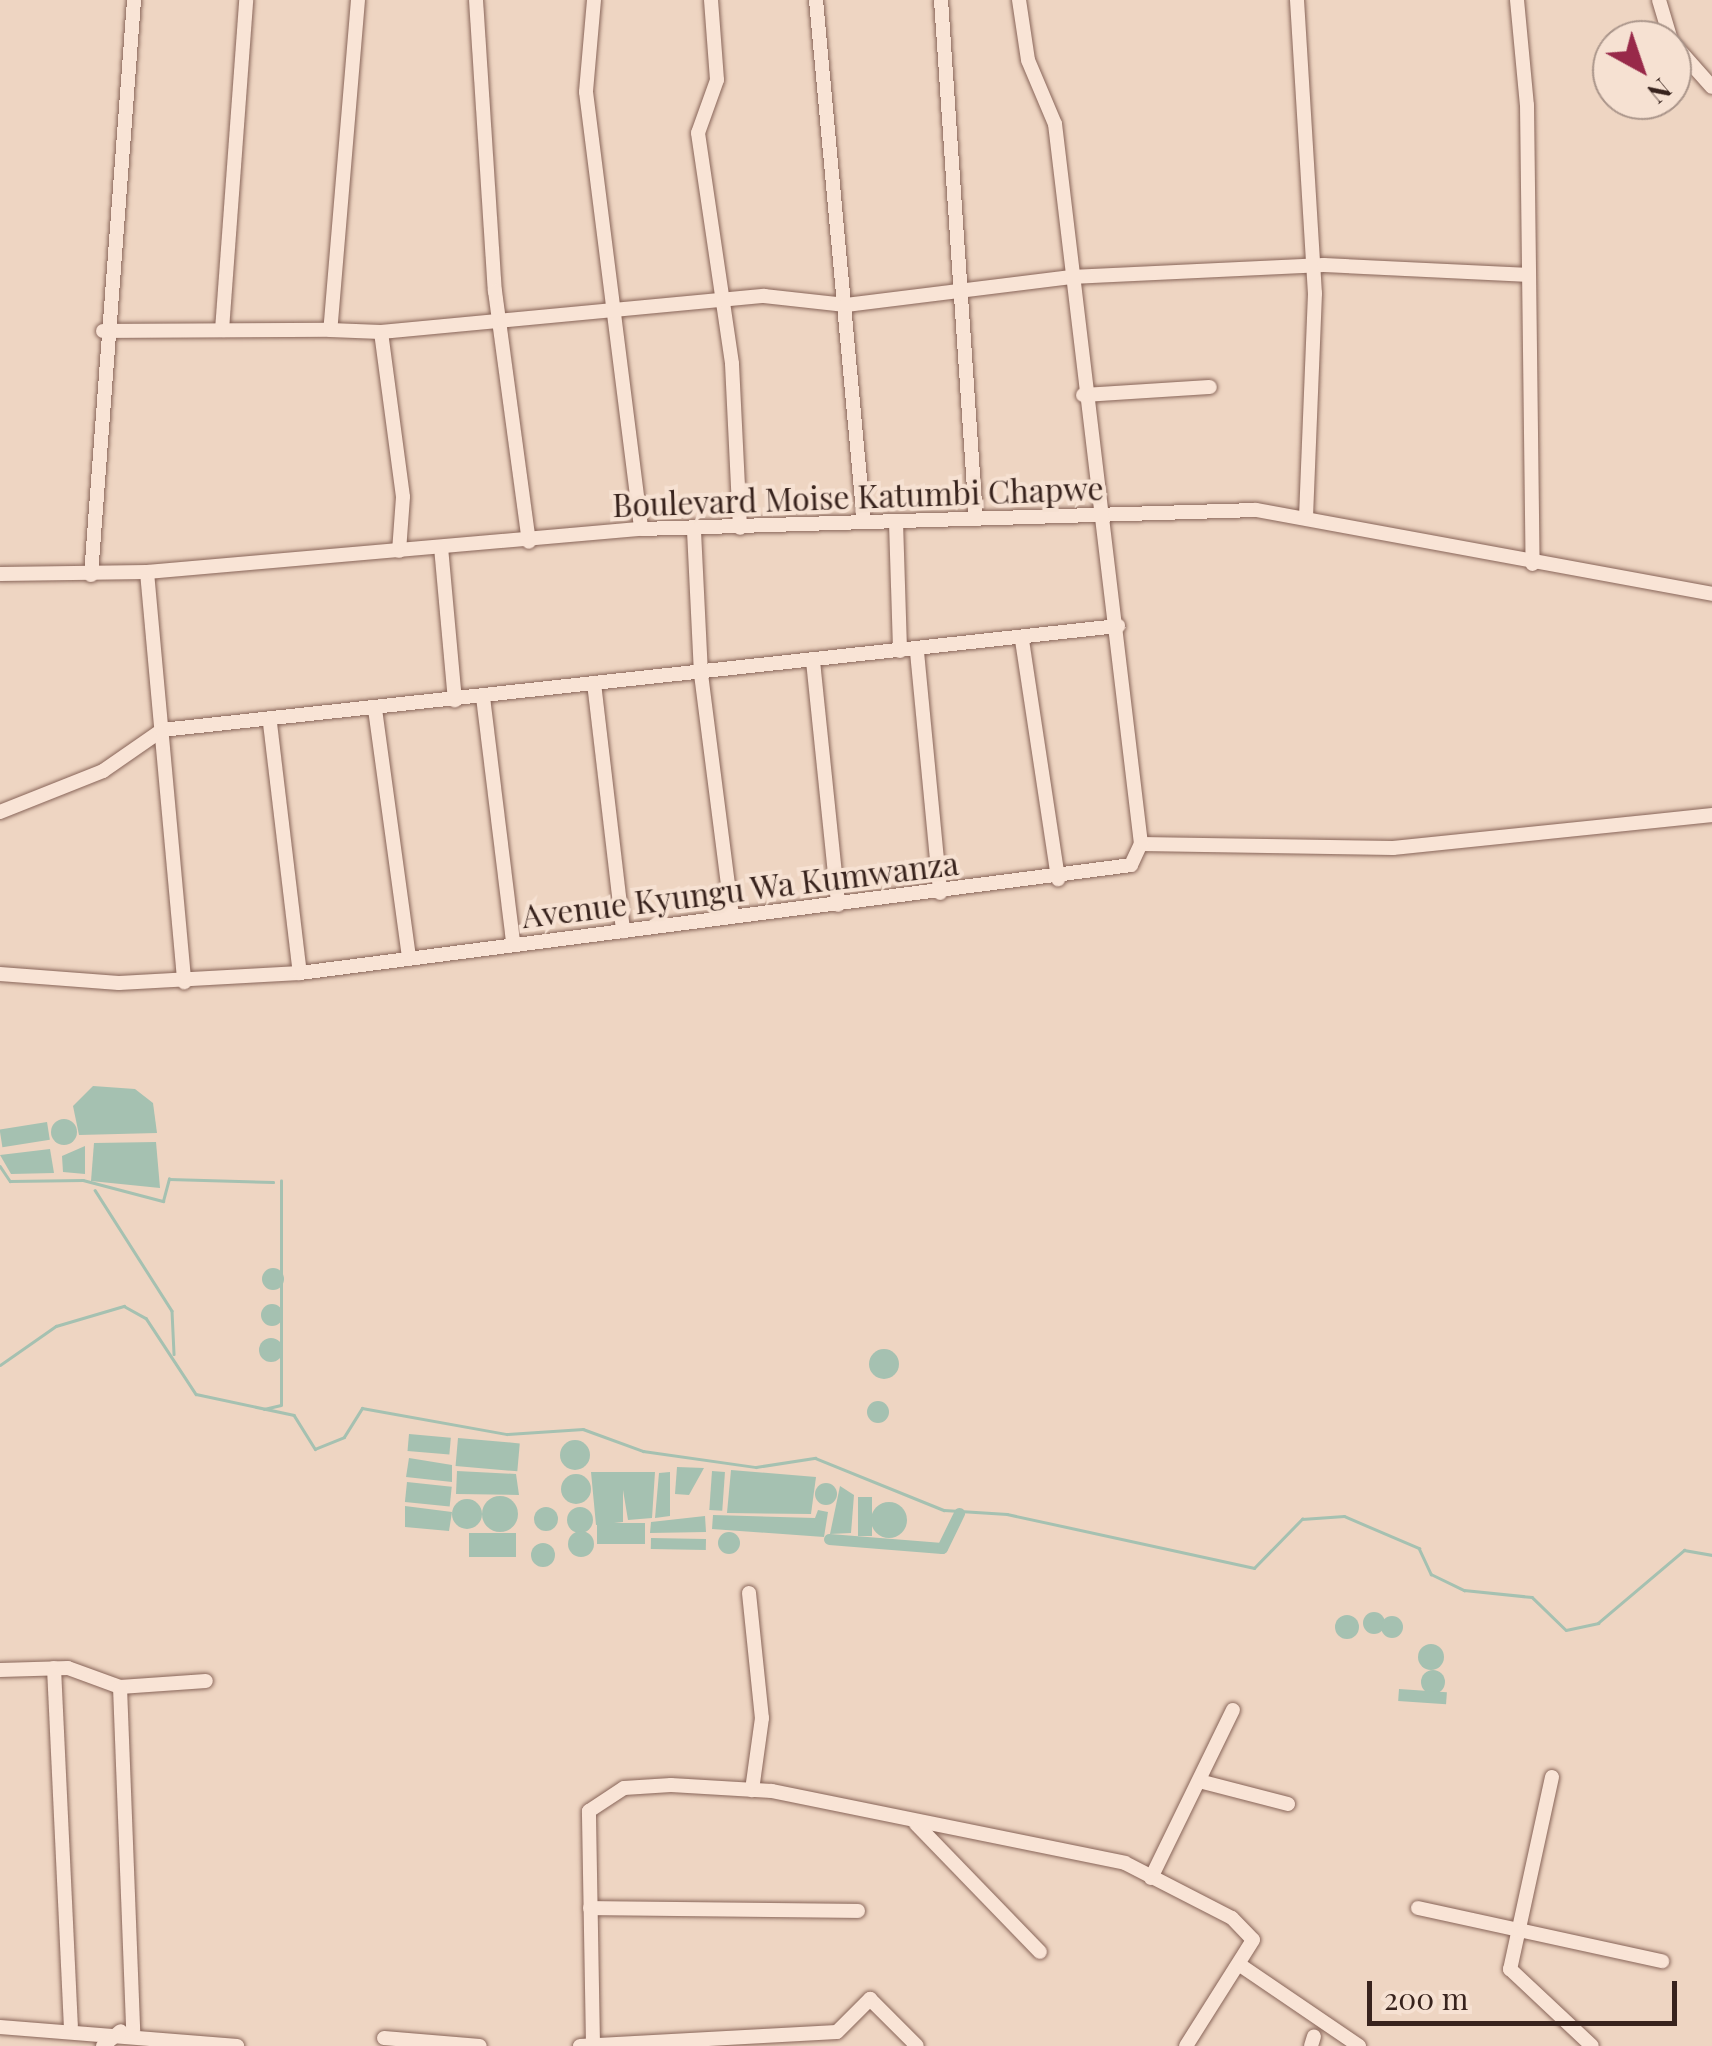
<!DOCTYPE html>
<html>
<head>
<meta charset="utf-8">
<style>
	body { margin:0 }
	#map { position:relative; width:1712px; height:2046px; overflow:hidden; background:#eed5c2; font-family:"Playfair Display",serif }
	div>[style] { position:absolute }
	.water>* { inset:0; background:#a5c1b1; transform-origin:0 0 }
	.round { border-radius:50% }
	.stream>* { height:2.5px; margin:-1.25px; padding:0 1.25px; transform-origin:1.25px; border-radius:1.25px; background:#a5c1b1 }
	.canal>* { height:11px; margin:-5.5px; padding:0 5.5px; transform-origin:5.5px; border-radius:5.5px; background:#a5c1b1 }
	.roads { filter:drop-shadow(0 0 2px #886559) drop-shadow(0 0 2px #886559) }
	.minor>* { height:14px; margin:-7px; padding:0 7px; transform-origin:7px; border-radius:7px; background:#f9e4d6 }
	span { translate:-50% -50%; white-space:nowrap; text-align:center; line-height:1.15; -webkit-text-stroke:8px #f6e1d2; paint-order:stroke }
	.street-label { font-size:32px; color:#38231d }
	.north { position:absolute; left:1592px; top:20px; width:100px; height:100px; box-sizing:border-box; background:#f6e1d2; border:2px solid #aa958a; border-radius:50%; rotate:140deg; font-size:28px; font-weight:700; line-height:40px; text-align:center; color:#38231d }
	.north::after { content:''; display:block; margin:auto; width:35px; height:45px; background:#982949; clip-path:polygon(50% 0,100% 100%,50% 72%,0 100%) }
	.scale { position:absolute; left:1367px; top:1981px; width:310px; height:45px; box-sizing:border-box; border:5px solid #38231d; border-top:0; padding-left:12px; font-size:30px; line-height:35px; white-space:nowrap; color:#38231d; -webkit-text-stroke:8px #f6e1d2; paint-order:stroke }
</style>
</head>
<body>
<div id="map">
	<div class="water">
		<i style="clip-path:polygon(93px 1086px,135px 1089px,153px 1103px,157px 1133px,79px 1135px,73px 1106px)"></i>
		<i class="round" style="left:51px;top:1119px;width:26px;height:26px"></i>
		<i style="left:47px;top:1122px;width:18px;height:48px;rotate:81deg"></i>
		<i style="clip-path:polygon(156px 1142px,160px 1188px,91px 1181px,94px 1143px)"></i>
		<i style="clip-path:polygon(85px 1146px,85px 1174px,63px 1172px,62px 1156px)"></i>
		<i style="clip-path:polygon(50px 1149px,54px 1173px,11px 1174px,0 1155px)"></i>
		<i class="round" style="left:262px;top:1268px;width:22px;height:22px"></i>
		<i class="round" style="left:261px;top:1304px;width:22px;height:22px"></i>
		<i class="round" style="left:259px;top:1338px;width:24px;height:24px"></i>
		<i class="round" style="left:869px;top:1349px;width:30px;height:30px"></i>
		<i class="round" style="left:867px;top:1401px;width:22px;height:22px"></i>
		<i style="left:409px;top:1434px;width:42px;height:17px;rotate:5deg"></i>
		<i style="left:458px;top:1438px;width:62px;height:28px;rotate:5deg"></i>
		<i class="round" style="left:560px;top:1440px;width:30px;height:30px"></i>
		<i style="clip-path:polygon(409px 1458px,452px 1465px,452px 1482px,406px 1477px)"></i>
		<i style="clip-path:polygon(677px 1467px,704px 1468px,689px 1495px,675px 1494px)"></i>
		<i style="clip-path:polygon(731px 1470px,816px 1477px,811px 1514px,727px 1513px)"></i>
		<i style="clip-path:polygon(457px 1471px,516px 1474px,519px 1495px,456px 1494px)"></i>
		<i style="left:712px;top:1471px;width:13px;height:39px;rotate:4deg"></i>
		<i style="clip-path:polygon(591px 1472px,655px 1472px,652px 1518px,628px 1520px,623px 1490px,623px 1522px,596px 1525px)"></i>
		<i style="clip-path:polygon(670px 1472px,670px 1516px,655px 1518px,659px 1473px)"></i>
		<i class="round" style="left:561px;top:1474px;width:30px;height:30px"></i>
		<i style="left:407px;top:1482px;width:45px;height:20px;rotate:6deg"></i>
		<i class="round" style="left:815px;top:1483px;width:22px;height:22px"></i>
		<i style="clip-path:polygon(840px 1486px,854px 1495px,851px 1533px,830px 1534px)"></i>
		<i class="round" style="left:482px;top:1496px;width:36px;height:36px"></i>
		<i style="left:858px;top:1497px;width:14px;height:39px"></i>
		<i class="round" style="left:452px;top:1499px;width:30px;height:30px"></i>
		<i class="round" style="left:871px;top:1502px;width:36px;height:36px"></i>
		<i style="clip-path:polygon(405px 1506px,452px 1512px,449px 1531px,405px 1527px)"></i>
		<i class="round" style="left:567px;top:1507px;width:26px;height:26px"></i>
		<i class="round" style="left:534px;top:1507px;width:24px;height:24px"></i>
		<i style="clip-path:polygon(818px 1510px,828px 1512px,824px 1537px,712px 1529px,713px 1515px,815px 1518px)"></i>
		<i style="clip-path:polygon(705px 1516px,706px 1532px,650px 1533px,651px 1522px)"></i>
		<i style="left:645px;top:1523px;width:21px;height:48px;rotate:90deg"></i>
		<i class="round" style="left:568px;top:1531px;width:26px;height:26px"></i>
		<i class="round" style="left:718px;top:1532px;width:22px;height:22px"></i>
		<i style="left:469px;top:1533px;width:47px;height:24px"></i>
		<i style="left:651px;top:1538px;width:55px;height:11px;rotate:1deg"></i>
		<i class="round" style="left:531px;top:1543px;width:24px;height:24px"></i>
		<i class="round" style="left:1363px;top:1612px;width:22px;height:22px"></i>
		<i class="round" style="left:1335px;top:1615px;width:24px;height:24px"></i>
		<i class="round" style="left:1381px;top:1616px;width:22px;height:22px"></i>
		<i class="round" style="left:1418px;top:1644px;width:26px;height:26px"></i>
		<i class="round" style="left:1421px;top:1670px;width:24px;height:24px"></i>
		<i style="left:1399px;top:1689px;width:48px;height:12px;rotate:4deg"></i>
	</div>
	<div class="stream">
		<i style="left:0;top:1166px;width:18px;rotate:56deg"></i>
		<i style="left:10px;top:1181px;width:73px;rotate:-0.8deg"></i>
		<i style="left:83px;top:1180px;width:83px;rotate:14.7deg"></i>
		<i style="left:163px;top:1201px;width:23px;rotate:-75deg"></i>
		<i style="left:169px;top:1179px;width:104px;rotate:1.7deg"></i>
		<i style="left:95px;top:1190px;width:143px;rotate:57.5deg"></i>
		<i style="left:172px;top:1311px;width:43px;rotate:87.3deg"></i>
		<i style="left:0;top:1365px;width:68px;rotate:-34.9deg"></i>
		<i style="left:56px;top:1326px;width:71px;rotate:-16.4deg"></i>
		<i style="left:124px;top:1306px;width:25px;rotate:29deg"></i>
		<i style="left:146px;top:1318px;width:91px;rotate:56.7deg"></i>
		<i style="left:196px;top:1394px;width:100px;rotate:12.1deg"></i>
		<i style="left:294px;top:1415px;width:40px;rotate:58deg"></i>
		<i style="left:315px;top:1449px;width:31px;rotate:-22deg"></i>
		<i style="left:344px;top:1437px;width:34px;rotate:-58deg"></i>
		<i style="left:362px;top:1408px;width:147px;rotate:10.2deg"></i>
		<i style="left:507px;top:1434px;width:76px;rotate:-3.8deg"></i>
		<i style="left:583px;top:1429px;width:64px;rotate:20.1deg"></i>
		<i style="left:643px;top:1451px;width:114px;rotate:8.1deg"></i>
		<i style="left:756px;top:1467px;width:60px;rotate:-8.7deg"></i>
		<i style="left:815px;top:1458px;width:139px;rotate:22deg"></i>
		<i style="left:944px;top:1510px;width:63px;rotate:3.6deg"></i>
		<i style="left:1007px;top:1514px;width:253px;rotate:12.3deg"></i>
		<i style="left:1254px;top:1568px;width:69px;rotate:-45.6deg"></i>
		<i style="left:1302px;top:1519px;width:42px;rotate:-4.1deg"></i>
		<i style="left:1344px;top:1516px;width:82px;rotate:23.1deg"></i>
		<i style="left:1419px;top:1548px;width:29px;rotate:65deg"></i>
		<i style="left:1431px;top:1574px;width:37px;rotate:26deg"></i>
		<i style="left:1464px;top:1590px;width:68px;rotate:5.9deg"></i>
		<i style="left:1532px;top:1597px;width:47px;rotate:44.1deg"></i>
		<i style="left:1566px;top:1630px;width:33px;rotate:-12deg"></i>
		<i style="left:1598px;top:1623px;width:113px;rotate:-40.3deg"></i>
		<i style="left:1684px;top:1550px;width:28px;rotate:10deg"></i>
		<i style="left:264px;top:1409px;width:17px;rotate:-13deg"></i>
		<i style="left:281px;top:1405px;width:224px;rotate:-90deg"></i>
	</div>
	<div class="canal">
		<i style="left:829px;top:1539px;width:113px;rotate:4.6deg"></i>
		<i style="left:942px;top:1548px;width:39px;rotate:-64deg"></i>
	</div>
	<div class="roads">
		<div class="minor">
			<i style="left:358px;top:0;width:331px;rotate:94.8deg"></i>
			<i style="left:330px;top:330px;width:51px;rotate:2.2deg"></i>
			<i style="left:381px;top:332px;width:166px;rotate:82.4deg"></i>
			<i style="left:403px;top:497px;width:54px;rotate:94.2deg"></i>
			<i style="left:476px;top:0;width:292px;rotate:86.3deg"></i>
			<i style="left:495px;top:291px;width:253px;rotate:82.3deg"></i>
			<i style="left:594px;top:0;width:92px;rotate:95deg"></i>
			<i style="left:586px;top:92px;width:440px;rotate:82.8deg"></i>
			<i style="left:711px;top:0;width:80px;rotate:85.7deg"></i>
			<i style="left:717px;top:80px;width:56px;rotate:109.7deg"></i>
			<i style="left:698px;top:133px;width:233px;rotate:81.6deg"></i>
			<i style="left:732px;top:364px;width:164px;rotate:87.2deg"></i>
			<i style="left:816px;top:0;width:524px;rotate:84.75deg"></i>
			<i style="left:941px;top:0;width:520px;rotate:86.14deg"></i>
			<i style="left:1297px;top:0;width:294px;rotate:86.5deg"></i>
			<i style="left:1315px;top:293px;width:221px;rotate:92.3deg"></i>
			<i style="left:1517px;top:0;width:105px;rotate:84.6deg"></i>
			<i style="left:1527px;top:105px;width:459px;rotate:89.3deg"></i>
			<i style="left:1659px;top:0;width:42px;rotate:73.3deg"></i>
			<i style="left:1672px;top:42px;width:60px;rotate:48.4deg"></i>
			<i style="left:222px;top:330px;width:331px;rotate:-85.8deg"></i>
			<i style="left:103px;top:331px;width:227px;rotate:-0.3deg"></i>
			<i style="left:381px;top:332px;width:385px;rotate:-5.4deg"></i>
			<i style="left:764px;top:296px;width:82px;rotate:6.3deg"></i>
			<i style="left:846px;top:305px;width:227px;rotate:-7.1deg"></i>
			<i style="left:1071px;top:277px;width:253px;rotate:-2.7deg"></i>
			<i style="left:1324px;top:265px;width:201px;rotate:2.8deg"></i>
			<i style="left:1083px;top:395px;width:127px;rotate:-3.6deg"></i>
			<i style="left:896px;top:522px;width:129px;rotate:88.2deg"></i>
			<i style="left:694px;top:531px;width:143px;rotate:87.2deg"></i>
			<i style="left:701px;top:674px;width:245px;rotate:82.7deg"></i>
			<i style="left:441px;top:547px;width:154px;rotate:84.8deg"></i>
			<i style="left:147px;top:572px;width:412px;rotate:84.8deg"></i>
			<i style="left:0;top:574px;width:147px;rotate:-0.8deg"></i>
			<i style="left:147px;top:572px;width:496px;rotate:-5deg"></i>
			<i style="left:641px;top:529px;width:615px;rotate:-1.77deg"></i>
			<i style="left:1256px;top:510px;width:464px;rotate:10.4deg"></i>
			<i style="left:91px;top:575px;width:577px;rotate:-85.72deg"></i>
			<i style="left:1022px;top:640px;width:242px;rotate:81.4deg"></i>
			<i style="left:917px;top:652px;width:242px;rotate:84.5deg"></i>
			<i style="left:813px;top:661px;width:245px;rotate:84.1deg"></i>
			<i style="left:594px;top:683px;width:250px;rotate:83.3deg"></i>
			<i style="left:483px;top:697px;width:248px;rotate:83deg"></i>
			<i style="left:375px;top:709px;width:251px;rotate:82.2deg"></i>
			<i style="left:270px;top:723px;width:252px;rotate:83.2deg"></i>
			<i style="left:0;top:812px;width:111px;rotate:-21.7deg"></i>
			<i style="left:103px;top:771px;width:72px;rotate:-34.8deg"></i>
			<i style="left:162px;top:730px;width:962px;rotate:-6.21deg"></i>
			<i style="left:1141px;top:844px;width:252px;rotate:0.9deg"></i>
			<i style="left:1393px;top:848px;width:321px;rotate:-5.9deg"></i>
			<i style="left:0;top:974px;width:119px;rotate:4.3deg"></i>
			<i style="left:119px;top:983px;width:181px;rotate:-3.2deg"></i>
			<i style="left:300px;top:973px;width:838px;rotate:-7.4deg"></i>
			<i style="left:1131px;top:865px;width:23px;rotate:-65deg"></i>
			<i style="left:1141px;top:844px;width:725px;rotate:-96.81deg"></i>
			<i style="left:1055px;top:124px;width:69px;rotate:-112.9deg"></i>
			<i style="left:1028px;top:60px;width:61px;rotate:-98.5deg"></i>
			<i style="left:749px;top:1593px;width:126px;rotate:84.1deg"></i>
			<i style="left:762px;top:1718px;width:73px;rotate:97.9deg"></i>
			<i style="left:54px;top:1668px;width:358px;rotate:87.3deg"></i>
			<i style="left:0;top:1670px;width:68px;rotate:-1.7deg"></i>
			<i style="left:68px;top:1668px;width:55px;rotate:20.1deg"></i>
			<i style="left:120px;top:1687px;width:86px;rotate:-4deg"></i>
			<i style="left:120px;top:1687px;width:344px;rotate:87.8deg"></i>
			<i style="left:1552px;top:1777px;width:197px;rotate:102.3deg"></i>
			<i style="left:1510px;top:1969px;width:112px;rotate:43.2deg"></i>
			<i style="left:1199px;top:1781px;width:92px;rotate:14.5deg"></i>
			<i style="left:916px;top:1824px;width:178px;rotate:45.9deg"></i>
			<i style="left:1151px;top:1878px;width:187px;rotate:-64deg"></i>
			<i style="left:590px;top:1908px;width:268px;rotate:0.6deg"></i>
			<i style="left:1418px;top:1908px;width:250px;rotate:12.3deg"></i>
			<i style="left:1240px;top:1965px;width:144px;rotate:34.2deg"></i>
			<i style="left:0;top:2027px;width:238px;rotate:4.6deg"></i>
			<i style="left:384px;top:2038px;width:96px;rotate:4.8deg"></i>
			<i style="left:593px;top:2045px;width:234px;rotate:-91deg"></i>
			<i style="left:589px;top:1811px;width:42px;rotate:-33.3deg"></i>
			<i style="left:624px;top:1788px;width:47px;rotate:-3.7deg"></i>
			<i style="left:671px;top:1785px;width:101px;rotate:3.4deg"></i>
			<i style="left:772px;top:1791px;width:360px;rotate:11.5deg"></i>
			<i style="left:1125px;top:1863px;width:120px;rotate:27.2deg"></i>
			<i style="left:1232px;top:1918px;width:30px;rotate:46deg"></i>
			<i style="left:1253px;top:1940px;width:125px;rotate:122.3deg"></i>
			<i style="left:103px;top:2046px;width:23px;rotate:-40deg"></i>
			<i style="left:580px;top:2046px;width:257px;rotate:-3.1deg"></i>
			<i style="left:837px;top:2032px;width:47px;rotate:-45deg"></i>
			<i style="left:870px;top:1999px;width:66px;rotate:45deg"></i>
			<i style="left:1311px;top:2046px;width:10px;rotate:-73deg"></i>
		</div>
	</div>
	<div class="street-label">
		<span style="left:858px;top:496px;rotate:-2deg">Boulevard Moise Katumbi Chapwe</span>
		<span style="left:740px;top:889px;rotate:-7deg">Avenue Kyungu Wa Kumwanza</span>
	</div>
	<div class="north">N</div>
	<div class="scale">200 m</div>
</div>
</body>
</html>
